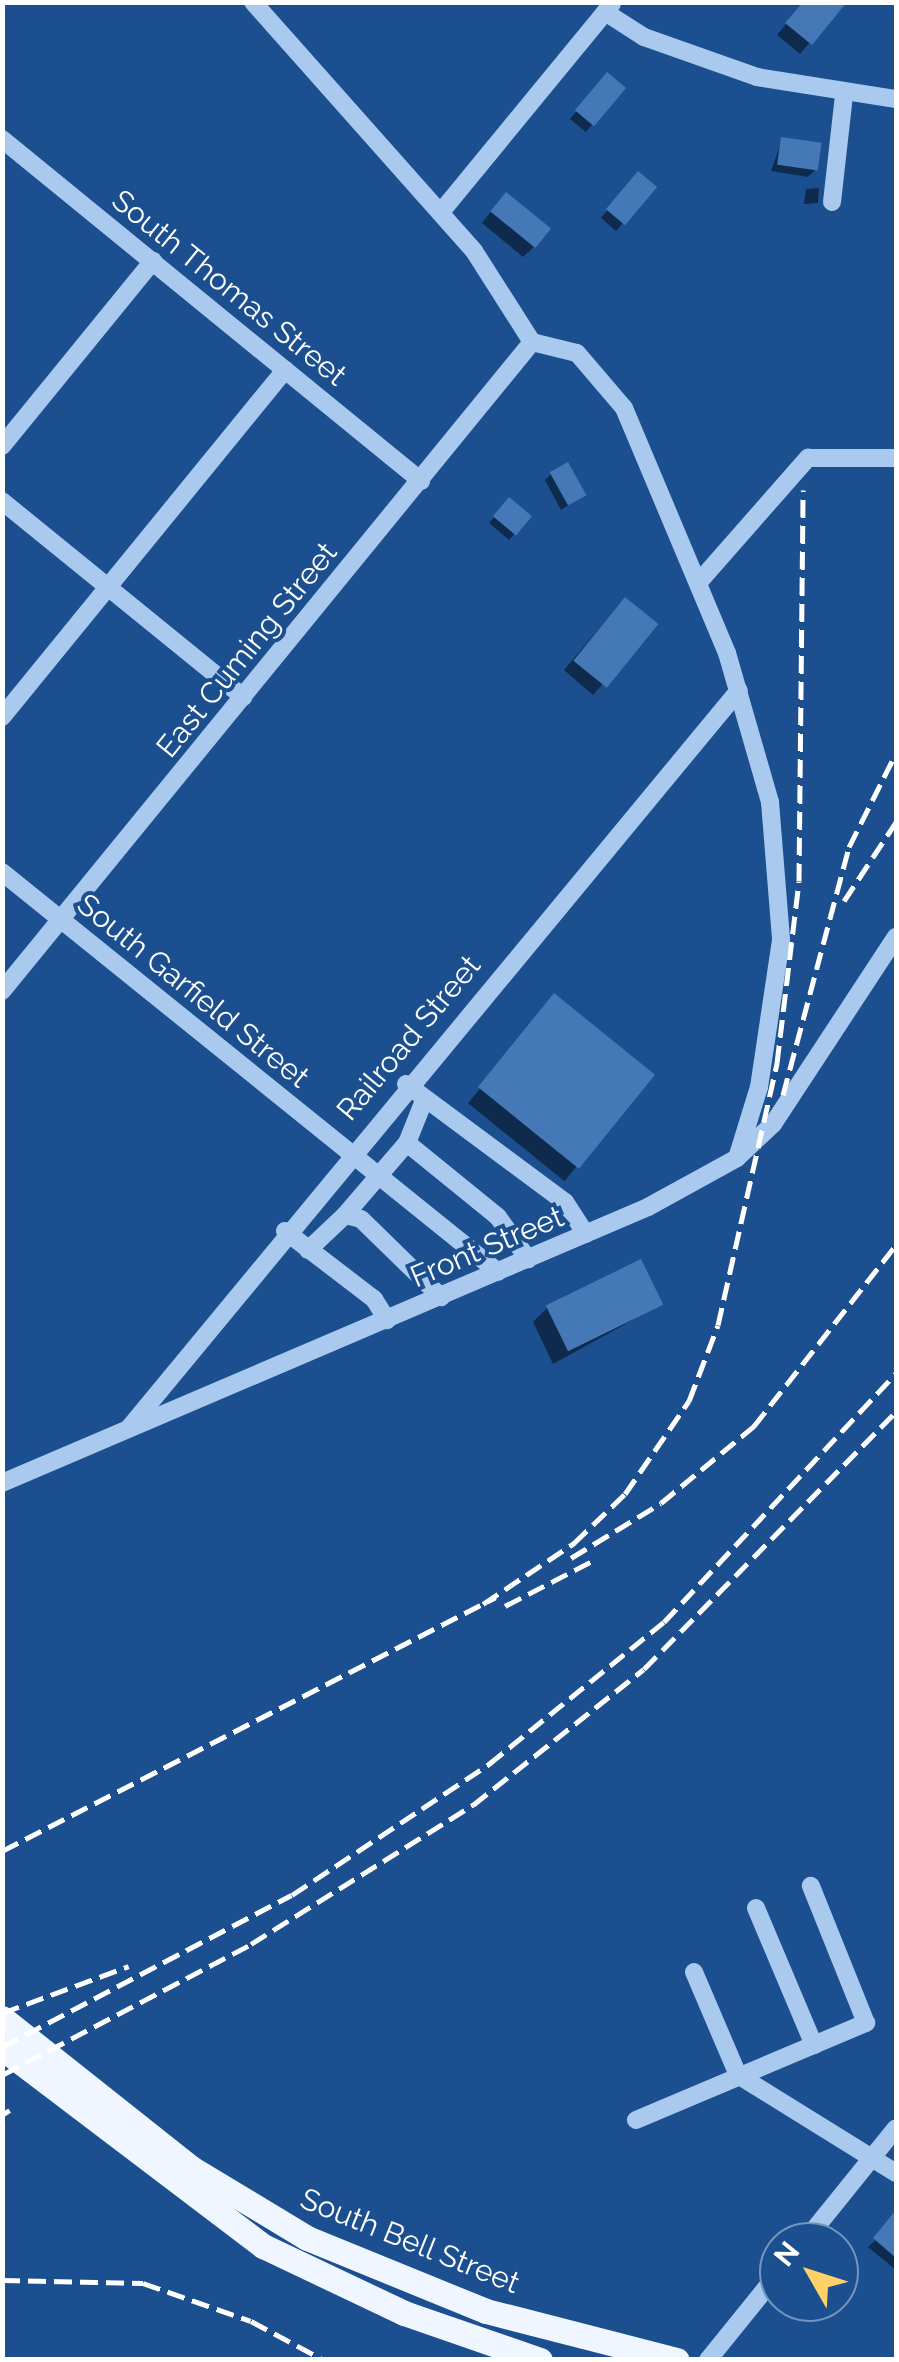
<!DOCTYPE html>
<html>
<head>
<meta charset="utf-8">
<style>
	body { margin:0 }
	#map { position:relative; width:899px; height:2362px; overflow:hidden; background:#1b4f8f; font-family:Raleway,sans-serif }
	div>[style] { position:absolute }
	.shadow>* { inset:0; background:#0007; transform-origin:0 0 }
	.building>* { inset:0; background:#4478b7; transform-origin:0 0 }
	.minor>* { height:18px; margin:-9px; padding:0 9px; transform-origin:9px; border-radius:9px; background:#a9c9ee }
	.major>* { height:25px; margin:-12.5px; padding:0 12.5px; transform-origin:12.5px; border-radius:12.5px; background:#f0f6ff }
	.rail>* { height:5px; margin-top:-2.5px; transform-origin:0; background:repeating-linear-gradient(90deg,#fff 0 18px,transparent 0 26px) }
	span { translate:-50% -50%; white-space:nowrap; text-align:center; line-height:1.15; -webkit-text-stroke:8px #1b4f8f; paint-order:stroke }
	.street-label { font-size:30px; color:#fff }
	.frame { position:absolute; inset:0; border:5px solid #fff; pointer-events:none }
	.north { position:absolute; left:759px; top:2222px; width:100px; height:100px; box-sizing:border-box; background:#1b4f8f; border:2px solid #7695bc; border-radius:50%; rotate:309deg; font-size:28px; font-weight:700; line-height:40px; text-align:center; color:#fff }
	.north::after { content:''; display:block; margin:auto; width:35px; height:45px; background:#ffd166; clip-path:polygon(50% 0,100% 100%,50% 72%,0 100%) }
</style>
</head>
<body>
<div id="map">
	<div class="shadow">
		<i style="clip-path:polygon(804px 2px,844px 2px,800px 54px,777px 35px)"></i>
		<i style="clip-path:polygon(601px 82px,592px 125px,586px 132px,570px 119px)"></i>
		<i style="clip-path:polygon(782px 140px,815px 170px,808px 177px,771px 171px)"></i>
		<i style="clip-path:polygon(632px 181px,653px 187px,616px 231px,601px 218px)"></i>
		<i style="clip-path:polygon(819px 188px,818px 203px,804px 204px,806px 189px)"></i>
		<i style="clip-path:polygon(496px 205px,534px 247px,523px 257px,482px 223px)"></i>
		<i style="clip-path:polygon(551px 474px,583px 495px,561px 510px,545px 480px)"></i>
		<i style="clip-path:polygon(503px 507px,515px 533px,509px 540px,489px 523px)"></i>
		<i style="clip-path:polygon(615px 610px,654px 625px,593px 695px,564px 670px)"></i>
		<i style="left:555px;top:996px;width:124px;height:138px;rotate:39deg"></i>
		<i style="clip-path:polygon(660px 1305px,553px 1364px,533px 1322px,547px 1308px)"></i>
		<i style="clip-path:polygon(896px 2222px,896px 2270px,868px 2247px)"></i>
	</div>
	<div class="building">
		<i style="clip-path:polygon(803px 2px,847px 2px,812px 45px,785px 23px)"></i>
		<i style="left:607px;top:72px;width:25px;height:50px;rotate:40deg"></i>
		<i style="left:781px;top:137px;width:41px;height:28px;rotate:8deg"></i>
		<i style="left:638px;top:171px;width:25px;height:50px;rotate:40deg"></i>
		<i style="left:506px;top:192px;width:58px;height:25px;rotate:39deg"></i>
		<i style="left:568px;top:462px;width:38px;height:21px;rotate:61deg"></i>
		<i style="left:509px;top:497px;width:30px;height:25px;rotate:40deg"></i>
		<i style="left:625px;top:597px;width:43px;height:82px;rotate:39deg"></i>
		<i style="left:554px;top:993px;width:130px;height:121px;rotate:39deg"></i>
		<i style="left:641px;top:1259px;width:51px;height:106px;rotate:64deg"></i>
		<i style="clip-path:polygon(896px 2210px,896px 2258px,873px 2238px)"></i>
	</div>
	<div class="minor">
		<i style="left:253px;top:2px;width:333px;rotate:48.4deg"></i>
		<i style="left:474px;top:251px;width:108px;rotate:57.5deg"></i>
		<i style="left:605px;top:12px;width:46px;rotate:32.7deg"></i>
		<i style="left:644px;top:37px;width:120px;rotate:19.5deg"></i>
		<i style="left:757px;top:77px;width:141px;rotate:9deg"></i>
		<i style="left:2px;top:139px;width:541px;rotate:39.22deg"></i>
		<i style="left:832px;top:202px;width:108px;rotate:-83.6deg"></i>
		<i style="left:441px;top:212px;width:269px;rotate:-50.6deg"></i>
		<i style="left:532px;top:342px;width:46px;rotate:13.7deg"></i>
		<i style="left:577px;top:353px;width:72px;rotate:49.5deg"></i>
		<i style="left:624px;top:408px;width:266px;rotate:67.2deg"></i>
		<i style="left:727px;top:653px;width:155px;rotate:73.9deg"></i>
		<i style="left:770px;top:802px;width:138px;rotate:85.4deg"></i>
		<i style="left:781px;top:940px;width:149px;rotate:98.5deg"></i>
		<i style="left:759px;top:1087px;width:71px;rotate:107.2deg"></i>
		<i style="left:2px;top:446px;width:239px;rotate:-50.8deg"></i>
		<i style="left:2px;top:501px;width:311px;rotate:39.1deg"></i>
		<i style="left:698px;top:583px;width:167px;rotate:-48.7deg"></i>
		<i style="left:808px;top:458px;width:88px"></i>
		<i style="left:2px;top:717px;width:448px;rotate:-50.8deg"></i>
		<i style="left:2px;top:872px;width:637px;rotate:38.88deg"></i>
		<i style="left:2px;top:991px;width:838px;rotate:-50.76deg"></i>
		<i style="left:406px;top:1084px;width:198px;rotate:36.6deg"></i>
		<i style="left:565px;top:1202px;width:38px;rotate:57deg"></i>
		<i style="left:407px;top:1143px;width:48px;rotate:-68.2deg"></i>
		<i style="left:345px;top:1215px;width:95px;rotate:-49.3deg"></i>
		<i style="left:407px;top:1143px;width:117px;rotate:39.1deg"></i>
		<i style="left:498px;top:1217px;width:52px;rotate:54.5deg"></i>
		<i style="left:285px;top:1231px;width:112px;rotate:37.4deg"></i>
		<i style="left:374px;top:1299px;width:25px;rotate:58deg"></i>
		<i style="left:308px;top:1250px;width:51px;rotate:-43.4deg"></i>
		<i style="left:345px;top:1215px;width:16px;rotate:14deg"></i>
		<i style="left:361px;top:1219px;width:112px;rotate:44.3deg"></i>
		<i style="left:129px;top:1428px;width:957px;rotate:-50.42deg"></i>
		<i style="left:2px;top:1483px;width:702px;rotate:-23.13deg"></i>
		<i style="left:648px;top:1207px;width:102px;rotate:-28.8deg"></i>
		<i style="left:737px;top:1158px;width:50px;rotate:-43.4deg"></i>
		<i style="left:773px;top:1124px;width:224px;rotate:-56.7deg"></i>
		<i style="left:756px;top:1908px;width:149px;rotate:67.1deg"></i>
		<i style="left:694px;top:1972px;width:112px;rotate:66.9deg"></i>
		<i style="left:738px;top:2075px;width:186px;rotate:31.8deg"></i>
		<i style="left:636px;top:2120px;width:250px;rotate:-22.9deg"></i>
		<i style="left:866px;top:2023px;width:148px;rotate:-111.9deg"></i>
		<i style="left:804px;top:2242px;width:146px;rotate:-51.1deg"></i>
		<i style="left:708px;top:2360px;width:113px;rotate:-51.1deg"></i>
	</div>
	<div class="major">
		<i style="left:2px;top:2018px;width:241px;rotate:38.4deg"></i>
		<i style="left:191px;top:2168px;width:135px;rotate:31.1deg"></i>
		<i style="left:307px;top:2238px;width:193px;rotate:22.2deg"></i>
		<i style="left:486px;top:2311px;width:197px;rotate:14.4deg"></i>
		<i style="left:2px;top:2048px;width:328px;rotate:37.2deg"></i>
		<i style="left:263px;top:2246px;width:156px;rotate:25.4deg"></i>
		<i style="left:404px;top:2313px;width:144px;rotate:19.1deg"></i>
	</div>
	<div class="rail">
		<i style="left:844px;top:901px;width:95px;rotate:-56.6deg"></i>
		<i style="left:783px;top:1095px;width:257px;rotate:-75.1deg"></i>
		<i style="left:849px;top:847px;width:105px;rotate:-63.4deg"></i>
		<i style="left:571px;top:1558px;width:105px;rotate:-31.4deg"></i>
		<i style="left:661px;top:1503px;width:121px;rotate:-39.6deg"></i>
		<i style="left:754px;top:1426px;width:230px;rotate:-51.9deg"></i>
		<i style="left:483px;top:1604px;width:110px;rotate:-33.8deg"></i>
		<i style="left:574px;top:1543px;width:71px;rotate:-43.9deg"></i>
		<i style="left:625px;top:1494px;width:113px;rotate:-55.5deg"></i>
		<i style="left:689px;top:1401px;width:81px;rotate:-69.1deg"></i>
		<i style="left:718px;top:1325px;width:269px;rotate:-77.3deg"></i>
		<i style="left:777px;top:1063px;width:183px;rotate:-83.1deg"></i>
		<i style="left:799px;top:881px;width:391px;rotate:-89.4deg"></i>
		<i style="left:505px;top:1606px;width:100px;rotate:-27.3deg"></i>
		<i style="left:2px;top:1851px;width:555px;rotate:-27.21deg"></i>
		<i style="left:2px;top:2013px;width:135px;rotate:-20.3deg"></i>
		<i style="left:2px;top:2047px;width:327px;rotate:-27.7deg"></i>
		<i style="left:292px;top:1895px;width:237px;rotate:-33.6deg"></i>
		<i style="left:489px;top:1764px;width:225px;rotate:-39.1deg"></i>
		<i style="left:664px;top:1622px;width:340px;rotate:-47deg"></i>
		<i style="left:2px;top:2075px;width:281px;rotate:-27.7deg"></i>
		<i style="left:251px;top:1944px;width:262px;rotate:-32.1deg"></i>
		<i style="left:473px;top:1805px;width:218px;rotate:-38.5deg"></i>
		<i style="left:644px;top:1669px;width:360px;rotate:-45.6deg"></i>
		<i style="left:2px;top:2115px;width:9px;rotate:-32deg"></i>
		<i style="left:2px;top:2280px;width:141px;rotate:1.2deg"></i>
		<i style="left:143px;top:2283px;width:114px;rotate:19.4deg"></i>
		<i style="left:251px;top:2321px;width:83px;rotate:28.1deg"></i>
	</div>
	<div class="street-label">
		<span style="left:229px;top:288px;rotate:39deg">South Thomas Street</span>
		<span style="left:247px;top:650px;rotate:-51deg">East Cuming Street</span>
		<span style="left:193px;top:991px;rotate:39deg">South Garfield Street</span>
		<span style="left:409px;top:1038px;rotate:-50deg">Railroad Street</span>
		<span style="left:487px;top:1247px;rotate:-23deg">Front Street</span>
		<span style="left:410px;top:2241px;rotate:22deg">South Bell Street</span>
	</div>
	<div class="frame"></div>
	<div class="north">N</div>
</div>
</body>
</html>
